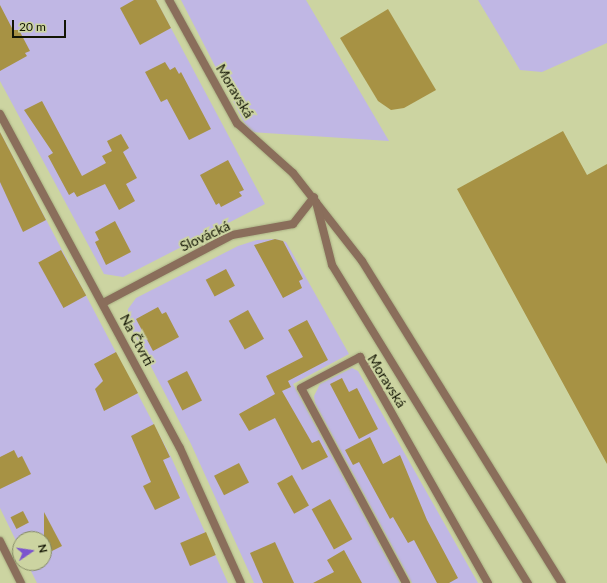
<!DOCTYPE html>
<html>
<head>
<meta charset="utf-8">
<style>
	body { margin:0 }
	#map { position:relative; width:607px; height:583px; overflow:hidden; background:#ccd4a1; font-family:Lato,sans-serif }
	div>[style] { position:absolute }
	.green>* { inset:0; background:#c0b7e4 }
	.building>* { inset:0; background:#a79244; transform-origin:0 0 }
	.roads { filter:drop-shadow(0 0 1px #abb285) drop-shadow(0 0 1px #abb285) }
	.street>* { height:8px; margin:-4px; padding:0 4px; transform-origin:4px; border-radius:4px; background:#8a6e5b }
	span { translate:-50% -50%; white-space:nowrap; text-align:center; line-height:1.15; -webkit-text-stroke:4px #ccd4a1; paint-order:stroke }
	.street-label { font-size:14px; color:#131504 }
	.north { position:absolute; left:12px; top:531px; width:40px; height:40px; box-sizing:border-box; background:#ccd4a1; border:1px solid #828862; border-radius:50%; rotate:77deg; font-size:11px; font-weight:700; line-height:16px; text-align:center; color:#131504 }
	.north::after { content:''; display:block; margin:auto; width:14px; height:18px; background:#7b54ce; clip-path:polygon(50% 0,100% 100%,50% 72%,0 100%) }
	.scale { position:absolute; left:12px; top:20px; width:54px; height:18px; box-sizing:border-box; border:2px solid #131504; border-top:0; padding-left:5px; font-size:12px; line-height:14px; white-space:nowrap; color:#131504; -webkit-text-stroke:3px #ccd4a1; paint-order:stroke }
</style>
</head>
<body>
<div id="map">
	<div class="green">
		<i style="clip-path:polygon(0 0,156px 0,265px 204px,123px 277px,104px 274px,0 81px)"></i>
		<i style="clip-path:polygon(181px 0,306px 0,389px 141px,249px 132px)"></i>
		<i style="clip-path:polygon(478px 0,607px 0,607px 43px,542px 72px,520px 70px)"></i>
		<i style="clip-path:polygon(0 132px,171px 457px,228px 583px,37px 583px,27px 563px,44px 563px,44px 539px,20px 539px,20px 549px,0 508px)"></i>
		<i style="clip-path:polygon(276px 239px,286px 242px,349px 354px,293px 384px,400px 583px,254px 583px,191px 444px,128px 322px,128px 309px,136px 298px,238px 246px,257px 240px)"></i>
		<i style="clip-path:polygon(352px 368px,358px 371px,478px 583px,412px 583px,315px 403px,314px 396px,320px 384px)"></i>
	</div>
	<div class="building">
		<i style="clip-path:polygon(134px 0,156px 0,171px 28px,140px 45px,120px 8px)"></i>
		<i style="clip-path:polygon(0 5px,13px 30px,19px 30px,30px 51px,25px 53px,27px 56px,0 71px)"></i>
		<i style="clip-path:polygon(388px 9px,436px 90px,404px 108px,391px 110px,378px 101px,340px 38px)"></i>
		<i style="clip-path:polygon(165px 62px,170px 70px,175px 67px,179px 74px,181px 72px,211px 129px,189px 140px,167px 99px,161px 102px,145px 72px)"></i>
		<i style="clip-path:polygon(42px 101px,82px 176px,106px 163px,102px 156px,112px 151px,107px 141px,121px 134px,129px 148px,123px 152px,137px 178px,126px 184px,135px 201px,119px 210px,105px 184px,77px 197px,74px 192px,69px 195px,48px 156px,53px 153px,24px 110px)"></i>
		<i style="clip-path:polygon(563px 131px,587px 175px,607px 164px,607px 464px,457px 189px)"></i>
		<i style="clip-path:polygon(0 132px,46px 220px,23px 232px,0 182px)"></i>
		<i style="clip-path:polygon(228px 160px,244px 190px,239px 192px,242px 196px,221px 207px,219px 203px,216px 205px,200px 175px)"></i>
		<i style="clip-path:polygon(115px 221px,131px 252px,106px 265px,95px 242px,99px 240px,95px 232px)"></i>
		<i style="clip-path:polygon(275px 239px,283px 241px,303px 279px,299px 281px,302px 288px,283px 298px,254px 245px)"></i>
		<i style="left:61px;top:250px;width:52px;height:26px;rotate:61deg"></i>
		<i style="left:226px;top:269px;width:19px;height:23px;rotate:62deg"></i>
		<i style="clip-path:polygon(158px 307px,162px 314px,166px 312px,179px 337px,153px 351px,136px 319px)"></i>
		<i style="left:248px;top:310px;width:33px;height:22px;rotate:61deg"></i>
		<i style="clip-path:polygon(307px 320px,328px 360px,288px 381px,291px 387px,282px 391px,312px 443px,319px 440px,328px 457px,302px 470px,275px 418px,249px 431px,239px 414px,275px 394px,266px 376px,303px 357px,288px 330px)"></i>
		<i style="clip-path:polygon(116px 352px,138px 393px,104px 411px,95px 389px,103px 381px,94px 364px)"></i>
		<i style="left:187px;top:371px;width:33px;height:22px;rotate:63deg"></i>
		<i style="clip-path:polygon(342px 378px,349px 392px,357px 388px,378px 429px,359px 439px,330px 384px)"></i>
		<i style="clip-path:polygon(154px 424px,170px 457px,163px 460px,180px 498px,155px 510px,143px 486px,151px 482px,131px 436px)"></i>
		<i style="clip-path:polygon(370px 437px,383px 464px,400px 455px,427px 520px,458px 578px,449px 583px,437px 583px,414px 540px,408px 543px,393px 517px,390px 519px,359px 462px,353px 465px,345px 450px)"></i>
		<i style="clip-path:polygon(14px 450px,18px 458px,22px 456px,31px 474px,0 489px,0 457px)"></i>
		<i style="left:239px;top:463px;width:22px;height:28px;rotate:63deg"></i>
		<i style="left:292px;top:475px;width:35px;height:17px;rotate:61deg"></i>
		<i style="left:330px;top:499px;width:46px;height:21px;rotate:61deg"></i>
		<i style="left:23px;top:511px;width:13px;height:14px;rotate:63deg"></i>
		<i style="clip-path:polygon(44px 512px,62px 546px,44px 555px)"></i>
		<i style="left:206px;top:532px;width:25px;height:28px;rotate:67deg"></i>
		<i style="clip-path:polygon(275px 542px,294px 583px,263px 583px,250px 553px)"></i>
		<i style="clip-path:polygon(344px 550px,362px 583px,313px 583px,334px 572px,327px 560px)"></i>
	</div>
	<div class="roads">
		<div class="street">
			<i style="left:169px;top:0;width:141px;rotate:61.1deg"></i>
			<i style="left:237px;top:123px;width:75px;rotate:41.8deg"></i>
			<i style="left:293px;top:173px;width:112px;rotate:51.9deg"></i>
			<i style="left:362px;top:261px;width:379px;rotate:58.2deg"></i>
			<i style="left:0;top:114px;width:379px;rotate:61.7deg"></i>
			<i style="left:180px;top:448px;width:148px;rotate:65.7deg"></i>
			<i style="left:316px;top:202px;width:65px;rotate:75.7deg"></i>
			<i style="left:332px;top:265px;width:374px;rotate:58.4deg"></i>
			<i style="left:103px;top:303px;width:146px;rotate:-27.8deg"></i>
			<i style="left:232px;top:235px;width:62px;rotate:-10.2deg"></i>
			<i style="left:293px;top:224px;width:34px;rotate:-52deg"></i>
			<i style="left:0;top:541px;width:47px;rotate:63.4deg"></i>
			<i style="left:406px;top:583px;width:221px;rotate:-118.3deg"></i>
			<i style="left:301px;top:388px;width:67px;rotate:-27.7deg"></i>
			<i style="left:360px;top:357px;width:260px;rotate:60.5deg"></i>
		</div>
	</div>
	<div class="street-label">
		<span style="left:235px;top:91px;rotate:59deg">Moravská</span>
		<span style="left:205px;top:236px;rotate:-25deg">Slovácká</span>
		<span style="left:137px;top:340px;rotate:62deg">Na Čtvrti</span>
		<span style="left:387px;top:381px;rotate:58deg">Moravská</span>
	</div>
	<div class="north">N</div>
	<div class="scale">20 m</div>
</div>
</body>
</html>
